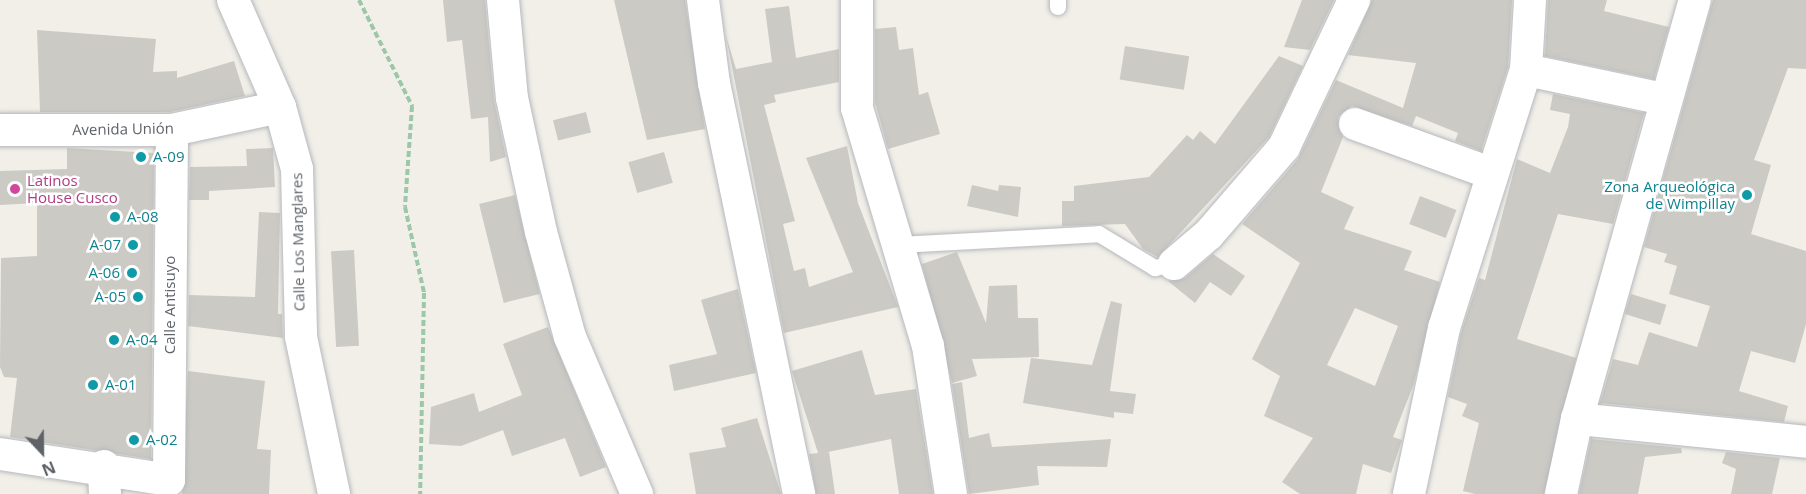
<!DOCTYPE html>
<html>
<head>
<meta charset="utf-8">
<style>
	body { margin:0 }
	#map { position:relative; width:1806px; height:494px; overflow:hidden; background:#f1efe8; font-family:"Open Sans",sans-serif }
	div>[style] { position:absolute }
	.building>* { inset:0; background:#cccac5; transform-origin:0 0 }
	.path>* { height:4px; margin-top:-2px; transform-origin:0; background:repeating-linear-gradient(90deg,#9cc7a9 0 6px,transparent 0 9px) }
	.roads { filter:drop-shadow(0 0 2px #b5b8bc) drop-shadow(0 0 2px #b5b8bc) }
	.lane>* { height:16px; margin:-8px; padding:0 8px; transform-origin:8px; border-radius:8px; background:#fff }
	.street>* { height:32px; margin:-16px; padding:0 16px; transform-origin:16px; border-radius:16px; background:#fff }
	.dots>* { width:16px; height:16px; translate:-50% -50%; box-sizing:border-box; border:3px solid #fff; border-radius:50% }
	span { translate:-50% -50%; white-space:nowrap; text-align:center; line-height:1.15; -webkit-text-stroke:5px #fff; paint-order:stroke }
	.street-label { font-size:15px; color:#5f6368 }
	.culture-label { font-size:15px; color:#0d838f }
	.left { translate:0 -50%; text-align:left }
	.right { translate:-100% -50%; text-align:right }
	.hotel-label { font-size:15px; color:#b23c85 }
	.north { position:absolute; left:12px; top:422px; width:60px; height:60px; -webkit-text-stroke:4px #fff; paint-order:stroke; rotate:158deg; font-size:16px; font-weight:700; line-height:24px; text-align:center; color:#5f6368 }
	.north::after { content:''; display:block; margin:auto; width:21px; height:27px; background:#5f6368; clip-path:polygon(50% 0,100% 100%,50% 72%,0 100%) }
</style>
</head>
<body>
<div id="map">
	<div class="building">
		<i style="clip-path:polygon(443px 0,485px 0,494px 100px,506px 157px,490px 162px,488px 117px,471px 119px,462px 40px,447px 42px)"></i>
		<i style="clip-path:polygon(614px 0,685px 0,705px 129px,647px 140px)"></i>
		<i style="clip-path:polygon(1302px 0,1334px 0,1310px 50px,1284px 47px)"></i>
		<i style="clip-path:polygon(evenodd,1372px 0,1512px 0,1508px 67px,1481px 151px,1455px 141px,1458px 133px,1416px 116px,1412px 126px,1352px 106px,1338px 117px,1343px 137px,1321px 192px,1354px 207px,1344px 229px,1412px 251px,1404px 270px,1440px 282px,1413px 386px,1393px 437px,1402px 440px,1391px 473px,1363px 464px,1356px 494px,1300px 494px,1282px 482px,1313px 438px,1264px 416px,1280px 376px,1252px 359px,1300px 263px,1242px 224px,1298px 159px,1336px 80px,1403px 108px,1416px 63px,1348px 55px,1372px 0,1355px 308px,1398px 326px,1375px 386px,1327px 365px,1355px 308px)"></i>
		<i style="clip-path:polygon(1548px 0,1607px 0,1604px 11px,1669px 27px,1654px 79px,1545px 56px)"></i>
		<i style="clip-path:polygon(1713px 0,1806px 0,1806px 69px,1788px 68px,1754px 160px,1771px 165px,1751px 234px,1806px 251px,1806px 324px,1795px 363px,1751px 351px,1739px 391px,1788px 406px,1784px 422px,1600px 403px,1613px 359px,1638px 365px,1649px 332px,1697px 347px,1710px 306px,1669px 294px,1677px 266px,1664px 262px,1667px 254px,1644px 247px)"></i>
		<i style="clip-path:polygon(789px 6px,796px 58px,839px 49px,839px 82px,774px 95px,776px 102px,764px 105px,795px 221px,783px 224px,794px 271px,805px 268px,809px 287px,853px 272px,806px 158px,847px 146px,858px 203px,898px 307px,784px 333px,726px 36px,736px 69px,772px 62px,765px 9px)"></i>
		<i style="clip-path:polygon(896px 27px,899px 50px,913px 48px,919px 95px,928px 92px,940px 134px,888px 149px,875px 102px,875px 29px)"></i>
		<i style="clip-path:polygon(37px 30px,156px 39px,153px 72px,177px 71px,177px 78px,234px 61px,245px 96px,170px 112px,40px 112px)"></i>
		<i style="left:1125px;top:46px;width:65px;height:34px;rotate:9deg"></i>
		<i style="clip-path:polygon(1279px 56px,1303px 66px,1269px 137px,1158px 257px,1143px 249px,1125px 224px,1062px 226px,1062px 201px,1074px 201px,1074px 186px,1149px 177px,1187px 135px,1193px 140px,1200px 131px,1215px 144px)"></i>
		<i style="clip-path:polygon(1553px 94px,1644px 113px,1613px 224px,1558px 214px,1517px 339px,1576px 358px,1544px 494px,1475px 494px,1463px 491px,1479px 423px,1462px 416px,1467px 404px,1448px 397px,1461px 333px,1479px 278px,1485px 280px,1517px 159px,1550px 173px,1568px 127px,1570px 114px,1550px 110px)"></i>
		<i style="left:586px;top:112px;width:21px;height:34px;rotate:76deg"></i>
		<i style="clip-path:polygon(67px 148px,154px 153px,151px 459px,10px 437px,17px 378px,4px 377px,0 367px,1px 258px,37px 256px,37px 203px,0 205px,0 171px,67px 169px)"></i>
		<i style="clip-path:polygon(273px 148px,275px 187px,209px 191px,209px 200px,189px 200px,190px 167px,247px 166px,246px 149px)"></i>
		<i style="left:664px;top:152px;width:32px;height:37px;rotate:74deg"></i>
		<i style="clip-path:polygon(972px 185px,998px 191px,999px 185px,1021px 187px,1018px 217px,967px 206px)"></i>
		<i style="left:515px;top:195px;width:102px;height:37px;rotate:76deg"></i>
		<i style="left:1420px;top:196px;width:39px;height:30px;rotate:21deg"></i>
		<i style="clip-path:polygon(259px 212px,280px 213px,278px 314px,282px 314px,283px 338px,188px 326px,189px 295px,255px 297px)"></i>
		<i style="left:354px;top:250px;width:96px;height:23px;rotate:87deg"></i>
		<i style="clip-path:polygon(957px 252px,986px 323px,989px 286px,1017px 285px,1018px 318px,1038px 318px,1039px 357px,972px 359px,977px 376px,952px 383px,922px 264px)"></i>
		<i style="clip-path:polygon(1213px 254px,1245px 276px,1231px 296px,1210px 282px,1195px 303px,1168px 281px,1185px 278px)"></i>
		<i style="clip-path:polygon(738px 289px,756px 373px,674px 391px,669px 365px,717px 354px,701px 300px)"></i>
		<i style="left:1631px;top:294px;width:37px;height:21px;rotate:17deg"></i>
		<i style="clip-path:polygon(1111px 301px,1122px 304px,1110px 391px,1136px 394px,1133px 414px,1114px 412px,1114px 418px,1023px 403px,1031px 358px,1092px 365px)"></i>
		<i style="clip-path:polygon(548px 327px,606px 467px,580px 477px,565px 438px,512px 456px,503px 430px,461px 446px,429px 444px,431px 407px,474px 393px,479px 412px,522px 395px,503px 344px)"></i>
		<i style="clip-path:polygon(862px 350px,875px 395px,916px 389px,933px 494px,899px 494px,891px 439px,823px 453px,829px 452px,835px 494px,816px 494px,809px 454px,818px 453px,792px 371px)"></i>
		<i style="clip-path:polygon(188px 371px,265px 381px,257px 449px,271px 450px,269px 494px,182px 494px)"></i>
		<i style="clip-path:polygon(962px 382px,969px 438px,989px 433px,992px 447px,1111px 439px,1107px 467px,1037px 466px,1039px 485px,969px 494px,952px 384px)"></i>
		<i style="clip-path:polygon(757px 418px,781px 494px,696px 494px,689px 453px,726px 447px,721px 428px)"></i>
		<i style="clip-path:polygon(1591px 439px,1681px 448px,1682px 453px,1645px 457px,1638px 494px,1579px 494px)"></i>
		<i style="clip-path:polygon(1726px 452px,1780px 458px,1772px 494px,1731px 494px,1736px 469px,1722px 463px)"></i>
	</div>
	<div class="path">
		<i style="left:359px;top:0;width:119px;rotate:63.4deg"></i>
		<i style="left:412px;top:106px;width:101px;rotate:94deg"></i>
		<i style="left:405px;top:207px;width:88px;rotate:77.5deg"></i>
		<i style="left:424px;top:293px;width:201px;rotate:91.1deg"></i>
	</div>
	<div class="roads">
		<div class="lane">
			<i style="left:1058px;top:0;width:7px;rotate:90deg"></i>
			<i style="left:899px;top:245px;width:200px;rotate:-3.1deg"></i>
			<i style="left:1099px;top:234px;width:66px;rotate:31.3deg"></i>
			<i style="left:1155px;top:268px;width:19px;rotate:-12deg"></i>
		</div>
		<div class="street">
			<i style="left:233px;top:0;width:117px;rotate:66.3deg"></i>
			<i style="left:280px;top:107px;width:64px;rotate:74.7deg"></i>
			<i style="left:297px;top:169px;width:168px;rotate:88.6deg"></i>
			<i style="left:301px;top:337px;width:160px;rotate:78.1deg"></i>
			<i style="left:503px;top:0;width:98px;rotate:84.8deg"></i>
			<i style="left:512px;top:98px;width:137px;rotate:77.8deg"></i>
			<i style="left:541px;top:232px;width:109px;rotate:74.6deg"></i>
			<i style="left:570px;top:337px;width:171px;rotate:66.9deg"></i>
			<i style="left:703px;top:0;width:84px;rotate:82.5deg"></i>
			<i style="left:714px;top:83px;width:420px;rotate:78.3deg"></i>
			<i style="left:857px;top:0;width:108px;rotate:90deg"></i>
			<i style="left:857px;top:108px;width:248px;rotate:73.4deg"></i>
			<i style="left:928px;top:346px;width:150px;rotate:81.2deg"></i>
			<i style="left:1526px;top:70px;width:141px;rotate:11.9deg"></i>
			<i style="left:1355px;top:124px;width:144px;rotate:19.9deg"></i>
			<i style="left:0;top:130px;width:172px"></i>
			<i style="left:172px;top:130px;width:110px;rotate:-12deg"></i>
			<i style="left:1174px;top:264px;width:46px;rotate:-40.6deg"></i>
			<i style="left:1209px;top:234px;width:115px;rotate:-49.2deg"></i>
			<i style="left:1284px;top:147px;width:163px;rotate:-64.5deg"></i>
			<i style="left:1577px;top:419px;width:230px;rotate:5.7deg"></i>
			<i style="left:0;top:454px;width:171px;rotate:8.7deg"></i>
			<i style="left:104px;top:466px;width:28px;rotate:88deg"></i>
			<i style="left:169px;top:480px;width:350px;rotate:-89.5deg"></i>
			<i style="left:1409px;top:494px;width:170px;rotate:-78.1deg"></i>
			<i style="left:1444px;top:328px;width:271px;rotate:-72.4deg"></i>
			<i style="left:1526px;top:70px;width:70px;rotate:-86.7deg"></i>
			<i style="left:1561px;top:494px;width:77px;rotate:-78deg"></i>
			<i style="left:1577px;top:419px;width:435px;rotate:-74.3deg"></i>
		</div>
	</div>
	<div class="dots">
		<i style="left:141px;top:157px;background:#0f9aa8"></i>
		<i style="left:15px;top:189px;background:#d1479c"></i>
		<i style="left:1747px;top:195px;background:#0f9aa8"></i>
		<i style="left:115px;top:217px;background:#0f9aa8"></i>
		<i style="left:133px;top:245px;background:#0f9aa8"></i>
		<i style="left:132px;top:273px;background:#0f9aa8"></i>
		<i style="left:138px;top:297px;background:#0f9aa8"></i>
		<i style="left:114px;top:340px;background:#0f9aa8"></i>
		<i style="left:93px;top:385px;background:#0f9aa8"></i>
		<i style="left:134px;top:440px;background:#0f9aa8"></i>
	</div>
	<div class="street-label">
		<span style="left:123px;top:129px;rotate:-1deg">Avenida Unión</span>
		<span style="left:298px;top:242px;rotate:-91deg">Calle Los Manglares</span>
		<span style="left:170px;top:305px;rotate:-90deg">Calle Antisuyo</span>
	</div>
	<div class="culture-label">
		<span class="left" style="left:153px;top:157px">A-09</span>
		<span class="right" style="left:1735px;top:195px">Zona Arqueológica<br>de Wimpillay</span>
		<span class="left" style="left:127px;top:217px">A-08</span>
		<span class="right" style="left:121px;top:245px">A-07</span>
		<span class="right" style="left:120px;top:273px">A-06</span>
		<span class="right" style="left:126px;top:297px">A-05</span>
		<span class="left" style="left:126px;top:340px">A-04</span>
		<span class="left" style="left:105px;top:385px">A-01</span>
		<span class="left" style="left:146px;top:440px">A-02</span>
	</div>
	<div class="hotel-label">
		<span class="left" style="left:27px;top:189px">Latinos<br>House Cusco</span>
	</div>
	<div class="north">N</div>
</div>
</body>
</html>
